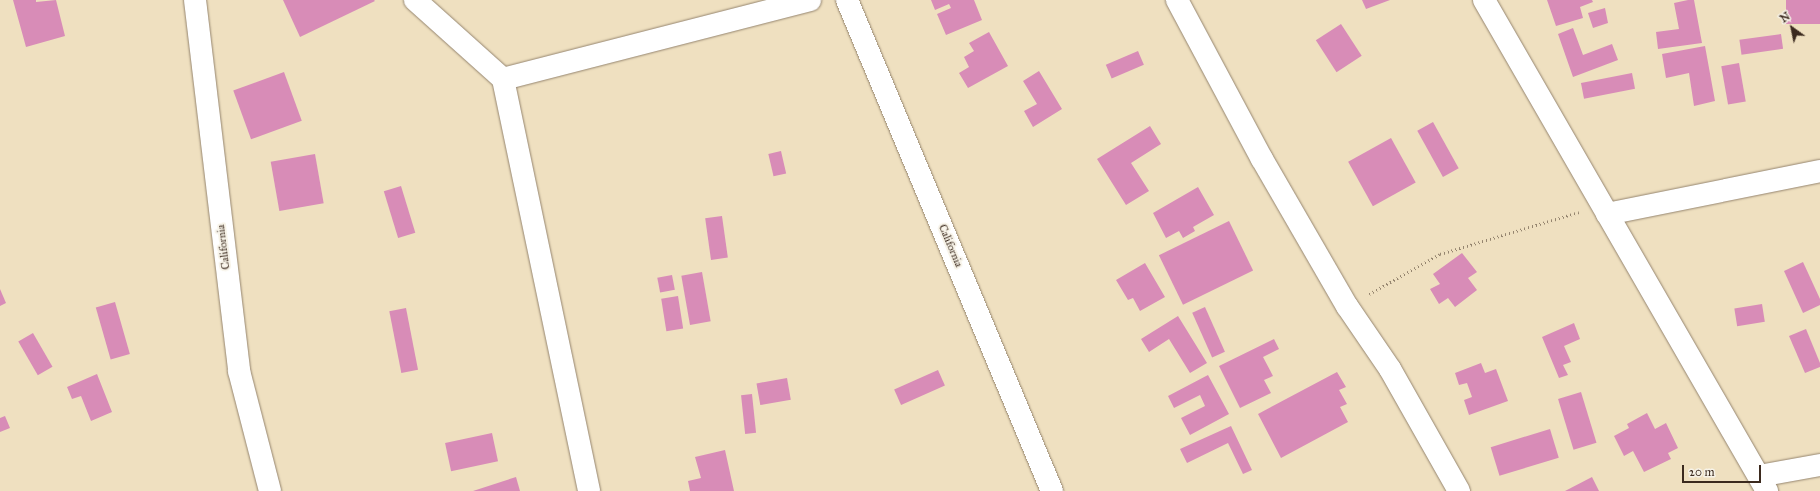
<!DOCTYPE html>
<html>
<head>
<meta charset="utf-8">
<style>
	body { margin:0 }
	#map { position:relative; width:1820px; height:491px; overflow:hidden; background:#efe0c0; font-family:"IM FELL Great Primer",serif }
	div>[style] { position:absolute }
	.building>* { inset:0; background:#d88cb7; transform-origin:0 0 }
	.path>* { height:2.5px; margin-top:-1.25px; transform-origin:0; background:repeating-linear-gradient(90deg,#95856f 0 1px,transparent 0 4px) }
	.roads { filter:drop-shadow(0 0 1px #95856f) drop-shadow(0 0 1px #95856f) }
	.street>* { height:22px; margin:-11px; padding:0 11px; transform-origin:11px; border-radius:11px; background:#fff }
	span { translate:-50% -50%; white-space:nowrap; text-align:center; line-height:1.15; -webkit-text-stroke:4px #f7f3e8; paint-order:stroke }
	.street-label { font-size:11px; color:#3b2a1e }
	.north { position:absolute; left:1772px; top:8px; width:40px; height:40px; -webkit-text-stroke:3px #f7f3e8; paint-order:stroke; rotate:327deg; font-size:11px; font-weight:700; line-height:16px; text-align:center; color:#3b2a1e }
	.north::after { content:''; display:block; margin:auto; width:14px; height:18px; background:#3b2a1e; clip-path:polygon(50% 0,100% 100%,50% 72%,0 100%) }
	.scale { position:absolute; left:1682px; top:465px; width:79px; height:18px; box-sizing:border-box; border:2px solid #3b2a1e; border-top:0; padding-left:5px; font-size:12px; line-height:14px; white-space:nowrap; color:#3b2a1e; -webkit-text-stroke:3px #f7f3e8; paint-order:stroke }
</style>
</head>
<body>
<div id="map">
	<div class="building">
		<i style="clip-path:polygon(13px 0,36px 0,36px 2px,56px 0,65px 36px,26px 47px)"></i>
		<i style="clip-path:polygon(283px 0,374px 0,375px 1px,300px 37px)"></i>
		<i style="clip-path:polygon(931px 0,974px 0,982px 20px,946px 35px,937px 14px,951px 8px,949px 4px,935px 10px)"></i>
		<i style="clip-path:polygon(1362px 0,1390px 0,1366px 9px)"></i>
		<i style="clip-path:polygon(1547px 0,1592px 0,1593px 2px,1580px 7px,1583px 18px,1556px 26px)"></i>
		<i style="clip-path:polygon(1688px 0,1694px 0,1702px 43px,1658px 49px,1656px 32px,1679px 29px,1674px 3px)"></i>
		<i style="left:1786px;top:0;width:34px;height:24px"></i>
		<i style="clip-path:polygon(1605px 8px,1608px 23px,1593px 28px,1588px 13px)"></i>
		<i style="left:1341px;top:24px;width:38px;height:30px;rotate:57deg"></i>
		<i style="clip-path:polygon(1573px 28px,1583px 55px,1612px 44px,1618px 60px,1573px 77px,1558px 34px)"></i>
		<i style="clip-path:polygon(989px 32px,1008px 66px,968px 88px,959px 73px,969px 67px,964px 57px,974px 51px,969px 43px)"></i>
		<i style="left:1781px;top:34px;width:15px;height:42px;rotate:82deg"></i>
		<i style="clip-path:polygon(1705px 46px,1715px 101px,1694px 106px,1689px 73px,1666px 78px,1662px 54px)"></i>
		<i style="left:1138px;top:51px;width:15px;height:35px;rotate:67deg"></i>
		<i style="left:1739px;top:63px;width:39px;height:18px;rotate:80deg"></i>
		<i style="clip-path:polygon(1039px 71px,1062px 109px,1033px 127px,1024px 111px,1037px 104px,1023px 81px)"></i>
		<i style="left:284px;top:72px;width:52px;height:54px;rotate:70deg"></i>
		<i style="left:1632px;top:73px;width:16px;height:52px;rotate:79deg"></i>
		<i style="left:1433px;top:122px;width:53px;height:18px;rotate:61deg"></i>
		<i style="clip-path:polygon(1150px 126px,1161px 144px,1131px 163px,1149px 191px,1126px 205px,1097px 159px)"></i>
		<i style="left:1391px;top:138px;width:51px;height:49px;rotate:61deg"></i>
		<i style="left:781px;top:151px;width:23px;height:13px;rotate:77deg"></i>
		<i style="left:315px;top:154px;width:50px;height:45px;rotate:80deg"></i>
		<i style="left:401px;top:186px;width:49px;height:18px;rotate:73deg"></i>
		<i style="clip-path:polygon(1198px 187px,1214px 215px,1193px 227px,1195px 231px,1183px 238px,1179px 231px,1166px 238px,1153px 213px)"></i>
		<i style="left:722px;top:216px;width:42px;height:17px;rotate:82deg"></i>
		<i style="left:1229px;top:221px;width:55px;height:78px;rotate:64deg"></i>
		<i style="clip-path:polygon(1462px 253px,1477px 272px,1468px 278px,1477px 290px,1455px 307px,1448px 298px,1439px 304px,1430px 289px,1440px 284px,1433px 274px)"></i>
		<i style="clip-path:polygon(1803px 262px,1820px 299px,1820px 305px,1803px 313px,1784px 271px)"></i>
		<i style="clip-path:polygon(1145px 263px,1165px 297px,1140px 311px,1133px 298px,1128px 300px,1116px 280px)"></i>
		<i style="left:702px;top:272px;width:50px;height:21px;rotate:80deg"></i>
		<i style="left:672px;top:275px;width:15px;height:15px;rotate:79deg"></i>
		<i style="clip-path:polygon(0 289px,6px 303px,0 306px)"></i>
		<i style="left:678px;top:296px;width:33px;height:17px;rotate:81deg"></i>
		<i style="left:115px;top:302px;width:54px;height:20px;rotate:74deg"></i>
		<i style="left:1762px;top:304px;width:18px;height:28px;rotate:81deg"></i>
		<i style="left:1205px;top:307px;width:49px;height:14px;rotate:66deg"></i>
		<i style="left:406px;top:308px;width:63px;height:17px;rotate:79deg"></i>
		<i style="clip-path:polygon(1178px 316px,1207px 363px,1190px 373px,1169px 339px,1149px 352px,1141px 339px)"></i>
		<i style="clip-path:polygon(1574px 323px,1580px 339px,1564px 346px,1571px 362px,1563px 365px,1568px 375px,1559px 378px,1542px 337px)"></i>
		<i style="clip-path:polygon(1806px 329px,1820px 363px,1820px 367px,1805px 373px,1789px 336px)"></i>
		<i style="left:33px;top:333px;width:39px;height:17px;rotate:60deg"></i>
		<i style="clip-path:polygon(1274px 339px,1279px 349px,1263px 357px,1273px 376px,1264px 380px,1271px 393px,1240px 408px,1219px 366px)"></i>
		<i style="clip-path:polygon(1481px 363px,1485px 373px,1496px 369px,1508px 401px,1469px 415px,1464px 400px,1472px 397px,1467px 383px,1459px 385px,1455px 373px)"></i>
		<i style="left:938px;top:370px;width:17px;height:48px;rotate:66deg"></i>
		<i style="clip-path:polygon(1337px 372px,1346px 387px,1339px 390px,1347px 404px,1340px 407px,1348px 422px,1281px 458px,1258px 414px)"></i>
		<i style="clip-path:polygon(97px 374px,112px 412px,91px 421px,81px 396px,72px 399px,67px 387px)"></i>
		<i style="clip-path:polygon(1208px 375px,1229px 414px,1190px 435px,1181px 418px,1205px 406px,1200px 395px,1174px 408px,1168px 396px)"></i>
		<i style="left:787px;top:378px;width:22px;height:31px;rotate:80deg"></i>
		<i style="left:1581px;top:392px;width:53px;height:24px;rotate:73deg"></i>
		<i style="left:752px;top:394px;width:39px;height:11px;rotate:84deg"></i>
		<i style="clip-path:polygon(1647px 413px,1655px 429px,1666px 423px,1678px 448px,1668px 453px,1671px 459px,1644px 472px,1633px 451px,1624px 456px,1614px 436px,1629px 428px,1627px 424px)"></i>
		<i style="clip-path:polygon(5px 416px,10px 428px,0 432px,0 418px)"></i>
		<i style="clip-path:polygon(1231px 426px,1252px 470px,1243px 474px,1228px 443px,1187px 463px,1180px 449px)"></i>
		<i style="left:1550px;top:429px;width:30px;height:62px;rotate:73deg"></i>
		<i style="left:492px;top:433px;width:29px;height:48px;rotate:78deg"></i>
		<i style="clip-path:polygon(725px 450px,734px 491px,690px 491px,688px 481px,701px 478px,695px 457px)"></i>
		<i style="clip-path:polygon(516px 477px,520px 491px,473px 491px)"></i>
		<i style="clip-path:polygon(1592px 477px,1599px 491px,1565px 491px)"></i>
	</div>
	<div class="path">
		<i style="left:1369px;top:294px;width:81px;rotate:-29.4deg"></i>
		<i style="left:1440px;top:254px;width:145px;rotate:-16.8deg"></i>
	</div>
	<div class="roads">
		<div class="street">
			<i style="left:195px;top:0;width:374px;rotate:83.2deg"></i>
			<i style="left:239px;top:371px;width:124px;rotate:75.5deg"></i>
			<i style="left:415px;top:0;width:118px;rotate:41.9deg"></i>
			<i style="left:503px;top:79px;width:421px;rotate:78.2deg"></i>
			<i style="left:847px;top:0;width:532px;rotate:67.34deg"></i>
			<i style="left:1177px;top:0;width:180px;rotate:61.9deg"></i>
			<i style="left:1262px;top:159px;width:170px;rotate:60deg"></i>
			<i style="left:1347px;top:306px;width:76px;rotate:55.7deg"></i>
			<i style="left:1390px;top:369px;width:140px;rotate:60.5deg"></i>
			<i style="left:1484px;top:0;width:567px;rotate:60.04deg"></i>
			<i style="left:503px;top:79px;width:317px;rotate:-14.4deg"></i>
			<i style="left:1607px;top:214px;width:217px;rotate:-11.4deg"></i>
			<i style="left:1759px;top:476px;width:62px;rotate:-10.2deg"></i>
		</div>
	</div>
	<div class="street-label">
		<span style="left:950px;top:246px;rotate:67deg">California</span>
		<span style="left:224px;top:247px;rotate:-97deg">California</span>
	</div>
	<div class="north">N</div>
	<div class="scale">20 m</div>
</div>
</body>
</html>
